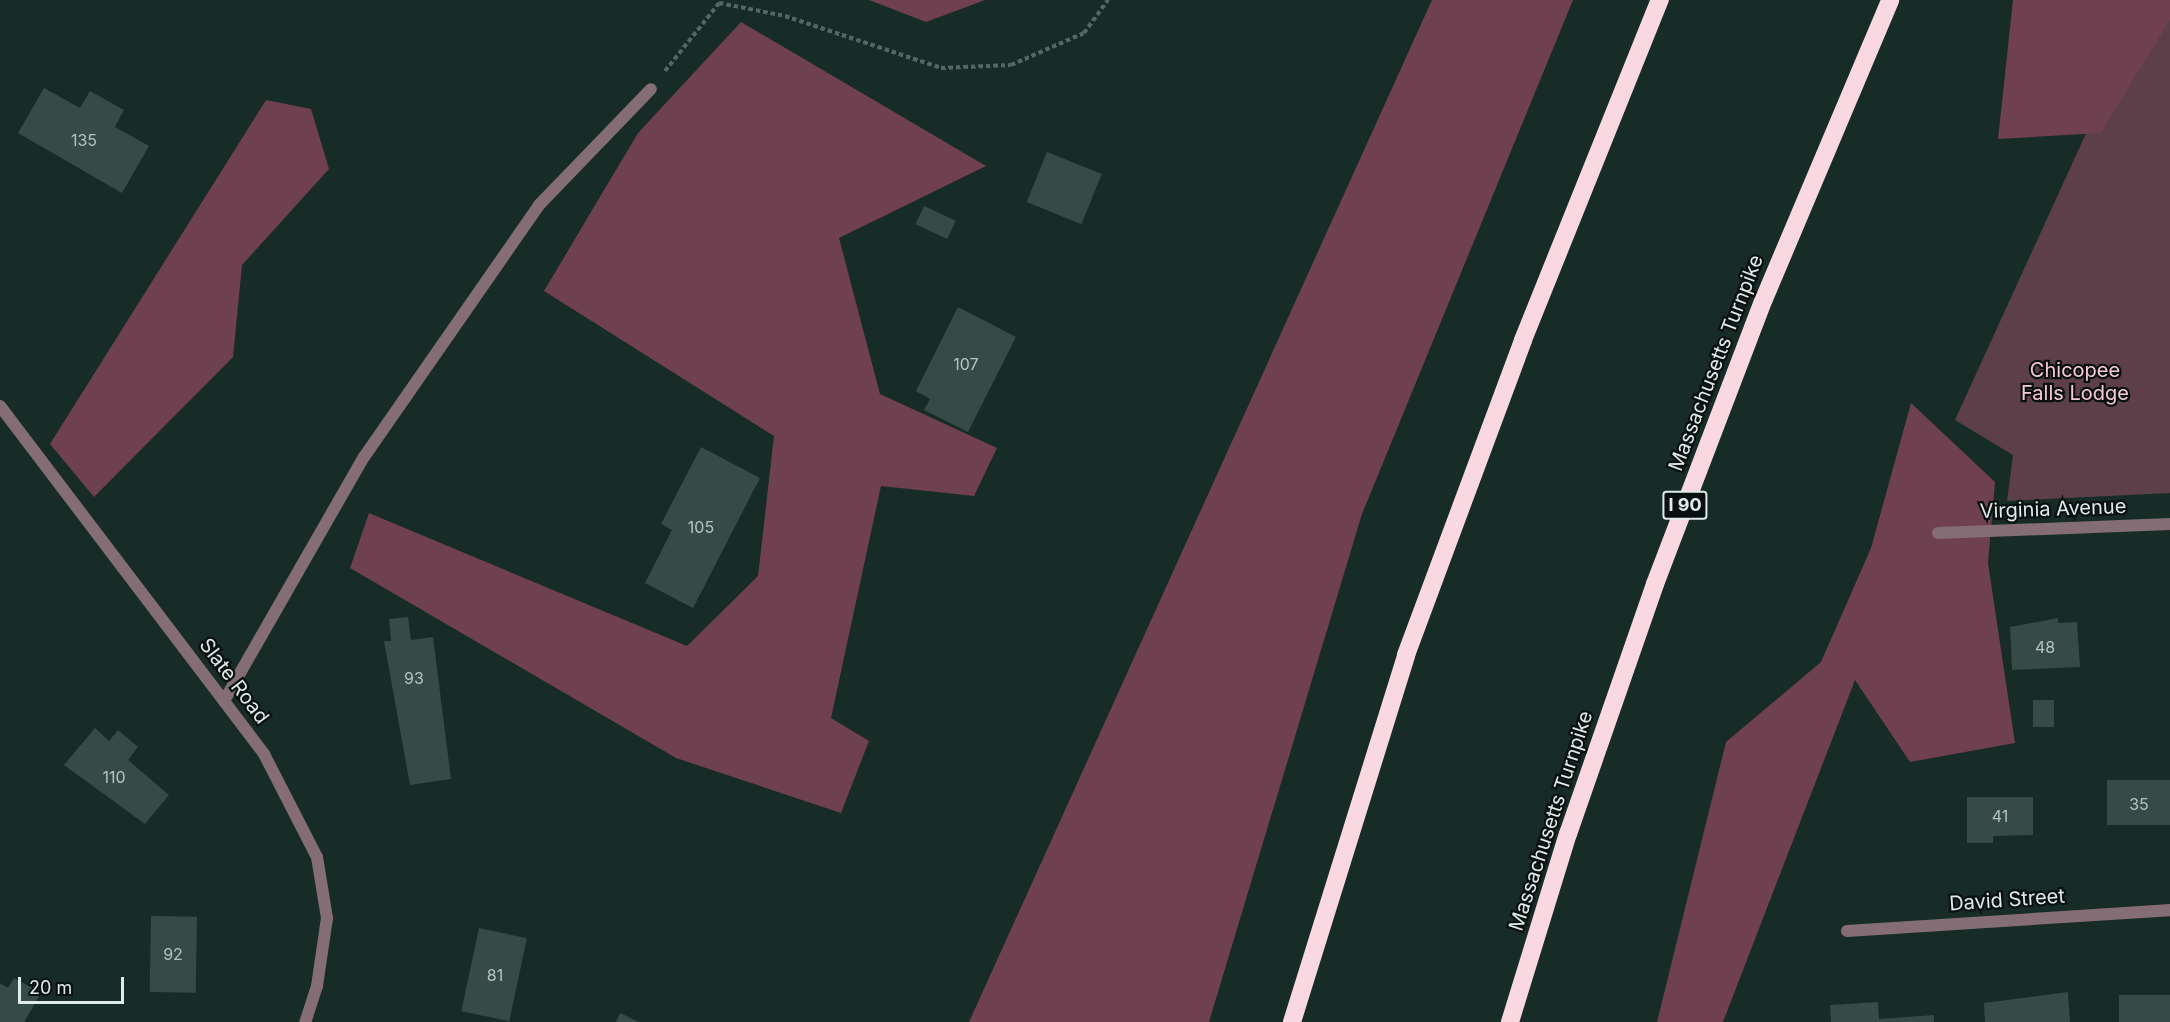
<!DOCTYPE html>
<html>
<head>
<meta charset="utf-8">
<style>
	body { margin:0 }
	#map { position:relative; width:2170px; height:1022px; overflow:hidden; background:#172b27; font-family:Inter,sans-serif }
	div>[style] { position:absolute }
	.green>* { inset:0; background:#5c3f48 }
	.forest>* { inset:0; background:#6e4050 }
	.building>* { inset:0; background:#364b46; transform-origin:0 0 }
	.path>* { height:4px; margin-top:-2px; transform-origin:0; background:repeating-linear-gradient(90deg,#556763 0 4.5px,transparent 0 7.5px) }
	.street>* { height:12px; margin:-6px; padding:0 6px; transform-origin:6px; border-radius:6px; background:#846d74 }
	.highway>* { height:18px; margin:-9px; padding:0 9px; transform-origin:9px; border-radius:9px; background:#fad8e1 }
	span { translate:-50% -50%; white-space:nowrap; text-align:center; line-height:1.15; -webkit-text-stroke:4.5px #091110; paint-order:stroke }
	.number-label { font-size:16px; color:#b5c3c0 }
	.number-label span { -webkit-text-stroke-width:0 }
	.shield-label span { padding:2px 4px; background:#091110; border:2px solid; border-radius:4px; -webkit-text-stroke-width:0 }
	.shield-label { font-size:18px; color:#dfebe8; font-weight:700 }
	.street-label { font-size:20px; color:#dfebe8 }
	.park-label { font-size:20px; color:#f9c8d7 }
	.scale { position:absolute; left:18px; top:977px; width:106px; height:27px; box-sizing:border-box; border:3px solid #dfebe8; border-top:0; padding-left:8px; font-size:18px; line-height:21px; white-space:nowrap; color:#dfebe8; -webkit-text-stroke:4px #091110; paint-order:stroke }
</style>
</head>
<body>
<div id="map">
	<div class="green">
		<i style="clip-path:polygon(2170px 0,2170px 493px,2007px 501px,2013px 455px,1955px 420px,2114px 72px)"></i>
	</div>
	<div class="forest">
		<i style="clip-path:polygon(869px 0,985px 0,926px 22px)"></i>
		<i style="clip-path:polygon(1432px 0,1573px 0,1362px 514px,1209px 1022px,969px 1022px)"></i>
		<i style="clip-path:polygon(2013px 0,2170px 0,2170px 20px,2101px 133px,1998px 139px)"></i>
		<i style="clip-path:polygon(741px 22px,986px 166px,839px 238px,880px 394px,997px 448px,974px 496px,881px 486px,831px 718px,869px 741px,841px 813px,676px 758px,350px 568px,369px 513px,687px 646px,758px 576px,774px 436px,544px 291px,638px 133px)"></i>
		<i style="clip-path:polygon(266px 100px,311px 109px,329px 169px,242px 265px,233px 357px,94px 497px,50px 444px)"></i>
		<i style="clip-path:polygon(1911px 403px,1995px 482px,1988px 563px,2015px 743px,1910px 762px,1855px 680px,1723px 1022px,1657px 1022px,1726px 742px,1821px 662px,1871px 548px)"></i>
	</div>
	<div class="building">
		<i style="clip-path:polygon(44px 88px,80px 108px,90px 91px,124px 110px,115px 127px,149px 146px,122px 193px,18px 133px)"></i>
		<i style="left:1047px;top:152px;width:59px;height:54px;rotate:22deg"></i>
		<i style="left:924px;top:206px;width:35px;height:20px;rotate:25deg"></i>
		<i style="clip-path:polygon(958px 307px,1016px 337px,968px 432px,924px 410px,930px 399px,916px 391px)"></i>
		<i style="clip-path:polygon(701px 447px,760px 478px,693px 608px,645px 583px,672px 530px,661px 524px)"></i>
		<i style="clip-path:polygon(408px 617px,411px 640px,433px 637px,451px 779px,410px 785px,384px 641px,391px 641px,389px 619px)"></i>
		<i style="clip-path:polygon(2058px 618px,2058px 623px,2077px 622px,2080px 667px,2012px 670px,2010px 627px)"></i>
		<i style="left:2054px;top:700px;width:27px;height:21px;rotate:90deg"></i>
		<i style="clip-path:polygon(95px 728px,109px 741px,118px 730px,138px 747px,128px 760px,169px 795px,145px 824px,64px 765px)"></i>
		<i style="left:2170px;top:780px;width:45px;height:63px;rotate:90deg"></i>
		<i style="clip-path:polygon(1967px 797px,2033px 797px,2033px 835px,1993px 836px,1993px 843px,1967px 843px)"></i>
		<i style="left:151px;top:916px;width:46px;height:76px;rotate:1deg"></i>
		<i style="left:479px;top:928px;width:49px;height:85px;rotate:12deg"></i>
		<i style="clip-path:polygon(14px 978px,41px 993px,24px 1022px,0 1022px,0 983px,8px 988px)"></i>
		<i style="clip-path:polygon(2068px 992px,2070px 1022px,1985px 1022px,1984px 1003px)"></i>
		<i style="left:2170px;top:995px;width:27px;height:51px;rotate:90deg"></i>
		<i style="clip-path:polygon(1878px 1002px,1879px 1019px,1934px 1015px,1934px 1022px,1831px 1022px,1830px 1005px)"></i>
		<i style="clip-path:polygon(620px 1013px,639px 1022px,616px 1022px)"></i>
	</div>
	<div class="path">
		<i style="left:665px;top:71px;width:87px;rotate:-51.5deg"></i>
		<i style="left:719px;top:3px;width:67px;rotate:11.1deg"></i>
		<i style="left:785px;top:16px;width:164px;rotate:18.4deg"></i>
		<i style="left:941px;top:68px;width:70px;rotate:-2.5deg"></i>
		<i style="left:1011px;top:65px;width:80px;rotate:-23.7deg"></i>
		<i style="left:1084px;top:33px;width:41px;rotate:-54deg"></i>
	</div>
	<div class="street">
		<i style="left:0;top:406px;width:437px;rotate:52.8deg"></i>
		<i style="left:264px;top:754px;width:116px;rotate:62.8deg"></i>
		<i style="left:317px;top:857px;width:62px;rotate:80.7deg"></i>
		<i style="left:327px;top:918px;width:69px;rotate:98.4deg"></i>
		<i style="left:317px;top:986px;width:38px;rotate:108deg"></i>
		<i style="left:1938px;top:533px;width:232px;rotate:-2.2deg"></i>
		<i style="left:224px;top:701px;width:281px;rotate:-60.2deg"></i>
		<i style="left:364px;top:457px;width:307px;rotate:-55.2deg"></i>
		<i style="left:539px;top:205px;width:161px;rotate:-46deg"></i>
		<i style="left:1847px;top:931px;width:324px;rotate:-3.7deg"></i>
	</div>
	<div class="highway">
		<i style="left:1292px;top:1022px;width:384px;rotate:-72.7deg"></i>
		<i style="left:1406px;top:655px;width:336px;rotate:-69.6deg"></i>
		<i style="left:1523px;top:340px;width:367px;rotate:-68.1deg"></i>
		<i style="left:1510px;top:1022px;width:197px;rotate:-72.9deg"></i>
		<i style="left:1568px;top:834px;width:265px;rotate:-70.8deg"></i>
		<i style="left:1655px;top:584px;width:305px;rotate:-69.1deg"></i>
		<i style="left:1764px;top:299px;width:324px;rotate:-67.1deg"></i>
	</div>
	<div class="number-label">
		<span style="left:84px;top:140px">135</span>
		<span style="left:966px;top:364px">107</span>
		<span style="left:701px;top:527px">105</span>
		<span style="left:2045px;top:647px">48</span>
		<span style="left:414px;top:678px">93</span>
		<span style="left:114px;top:777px">110</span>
		<span style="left:2139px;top:804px">35</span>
		<span style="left:2000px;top:816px">41</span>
		<span style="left:173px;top:954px">92</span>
		<span style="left:495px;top:975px">81</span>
	</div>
	<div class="shield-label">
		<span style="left:1685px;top:505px">I 90</span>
	</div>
	<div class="street-label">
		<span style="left:1716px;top:363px;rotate:-69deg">Massachusetts Turnpike</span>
		<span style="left:2053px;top:509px;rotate:-2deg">Virginia Avenue</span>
		<span style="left:234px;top:681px;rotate:53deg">Slate Road</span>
		<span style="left:1551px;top:821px;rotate:-72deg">Massachusetts Turnpike</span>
		<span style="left:2007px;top:900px;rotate:-4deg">David Street</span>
	</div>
	<div class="park-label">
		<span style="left:2075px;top:382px">Chicopee<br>Falls Lodge</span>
	</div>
	<div class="scale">20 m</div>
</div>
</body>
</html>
